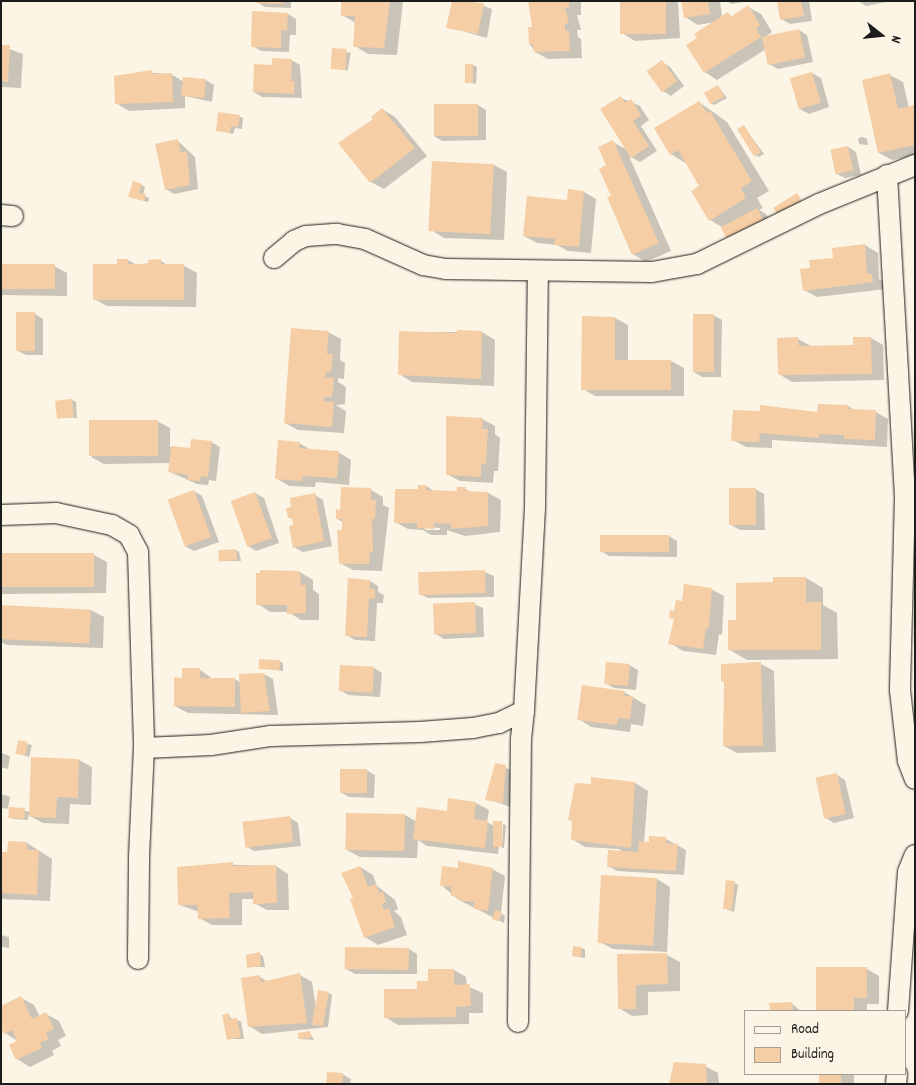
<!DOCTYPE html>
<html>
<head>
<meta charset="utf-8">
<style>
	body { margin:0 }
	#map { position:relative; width:916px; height:1085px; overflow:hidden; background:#fcf5e5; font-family:Dekko,sans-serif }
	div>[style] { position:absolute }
	.shadow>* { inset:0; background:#0003; transform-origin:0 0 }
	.building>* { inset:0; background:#f5cea5; transform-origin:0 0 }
	.roads { filter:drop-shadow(0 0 1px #1c1c1c) drop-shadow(0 0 1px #1c1c1c) }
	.minor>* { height:20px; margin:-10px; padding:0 10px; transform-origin:10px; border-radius:10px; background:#fcf5e5 }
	span { translate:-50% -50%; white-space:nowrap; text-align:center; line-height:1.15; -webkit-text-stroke:4px #fcf5e5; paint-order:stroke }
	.frame { position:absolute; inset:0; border:2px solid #1c1c1c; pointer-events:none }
	.legend { position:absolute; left:744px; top:1010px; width:162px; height:65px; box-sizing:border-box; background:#fcf5e5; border:1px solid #a29e95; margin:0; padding:6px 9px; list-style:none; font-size:15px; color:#1c1c1c }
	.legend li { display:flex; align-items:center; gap:10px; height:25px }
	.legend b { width:25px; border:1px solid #a29e95 }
	.north { position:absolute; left:856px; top:10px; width:50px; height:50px; -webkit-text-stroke:4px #fcf5e5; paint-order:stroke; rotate:106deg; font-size:14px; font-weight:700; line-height:20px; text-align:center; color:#1c1c1c }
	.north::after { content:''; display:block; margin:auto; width:18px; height:22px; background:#1c1c1c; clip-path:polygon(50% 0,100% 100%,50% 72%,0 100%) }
</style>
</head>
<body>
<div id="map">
	<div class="shadow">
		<i style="clip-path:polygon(291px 1px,291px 8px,265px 7px,257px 2px)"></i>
		<i style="clip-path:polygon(343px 1px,403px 1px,397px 55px,368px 54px,355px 46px,356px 23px,342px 15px)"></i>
		<i style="clip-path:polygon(453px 1px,470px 1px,492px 9px,487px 38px,448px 27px)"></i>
		<i style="clip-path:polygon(530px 1px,581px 1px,581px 15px,577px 15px,581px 30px,577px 30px,578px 37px,581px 39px,582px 58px,548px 59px,535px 52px,530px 44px,533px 29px)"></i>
		<i style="clip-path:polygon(621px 1px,678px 1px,680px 38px,635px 41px,622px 33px)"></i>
		<i style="clip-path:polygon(683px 1px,720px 1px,722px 17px,728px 14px,733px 17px,748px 7px,761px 14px,772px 32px,765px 37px,799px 30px,807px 35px,813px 62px,778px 69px,769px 64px,766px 49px,717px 80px,705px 72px,698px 39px,715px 22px,698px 25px,685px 17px)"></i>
		<i style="clip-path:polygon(727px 1px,748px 1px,731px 4px)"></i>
		<i style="clip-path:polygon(778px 1px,809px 1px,812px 21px,790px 24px,781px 19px)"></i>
		<i style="clip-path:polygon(858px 1px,891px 1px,866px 6px)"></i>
		<i style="clip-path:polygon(288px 14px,296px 19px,296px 35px,290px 35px,289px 52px,261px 51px,253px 46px)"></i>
		<i style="clip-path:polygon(1px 46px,23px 54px,21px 88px,1px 87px)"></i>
		<i style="left:334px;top:50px;width:17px;height:18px;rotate:10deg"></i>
		<i style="clip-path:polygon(291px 60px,300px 65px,302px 98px,262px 97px,254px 92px)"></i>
		<i style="clip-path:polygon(662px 62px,670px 67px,684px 86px,671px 96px,663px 91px)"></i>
		<i style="clip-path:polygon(473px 65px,477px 67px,476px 84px,466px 82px)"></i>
		<i style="clip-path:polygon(137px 72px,171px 74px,184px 82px,206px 80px,214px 85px,212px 102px,185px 96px,185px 108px,129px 111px,116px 103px)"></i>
		<i style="clip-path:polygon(812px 73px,821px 78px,829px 107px,809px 114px,800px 109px)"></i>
		<i style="clip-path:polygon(890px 75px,903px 82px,909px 108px,915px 106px,915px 155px,892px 160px,879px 153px)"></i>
		<i style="clip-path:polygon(718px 86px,727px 98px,714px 105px,710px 102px)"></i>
		<i style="clip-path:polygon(621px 98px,640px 106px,649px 120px,641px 126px,657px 151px,640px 162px,629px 156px,671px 251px,646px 262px,633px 254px,612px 197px,608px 166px,613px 142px,627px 150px)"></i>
		<i style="clip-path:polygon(699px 102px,727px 122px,769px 191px,757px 198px,763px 208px,759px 210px,766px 214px,773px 228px,724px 228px,710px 220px,701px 186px,687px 164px,671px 154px)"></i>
		<i style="clip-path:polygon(478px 105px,486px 110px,486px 140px,442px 141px,434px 136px)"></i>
		<i style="clip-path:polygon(382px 109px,395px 117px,427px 156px,384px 189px,371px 182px,375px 119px)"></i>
		<i style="clip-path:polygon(239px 116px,243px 118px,242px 129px,235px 128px,233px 134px,217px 130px)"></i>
		<i style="clip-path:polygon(744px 127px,764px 154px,759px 157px,755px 155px)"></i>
		<i style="clip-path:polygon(863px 137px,867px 139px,868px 145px,859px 144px,858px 138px)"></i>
		<i style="clip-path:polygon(177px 140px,195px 157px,198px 189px,174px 194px,166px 189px)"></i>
		<i style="clip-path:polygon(848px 147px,856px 152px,861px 175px,845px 178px,837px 174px)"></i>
		<i style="clip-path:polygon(434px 162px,494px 165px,507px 172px,504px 240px,444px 238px,431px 230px)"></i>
		<i style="clip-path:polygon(141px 185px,145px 187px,143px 195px,149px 198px,148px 202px,134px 198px)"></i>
		<i style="clip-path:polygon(584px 192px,596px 199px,591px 253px,568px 251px,557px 245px,537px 243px,524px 236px)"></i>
		<i style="clip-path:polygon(865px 245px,878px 253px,879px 279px,885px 282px,886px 289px,817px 297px,804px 290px,811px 269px,835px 259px,834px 249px)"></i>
		<i style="clip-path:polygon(128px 260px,137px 265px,161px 261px,169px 266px,184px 266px,197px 273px,196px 307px,107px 306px,94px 299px,118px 265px)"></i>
		<i style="clip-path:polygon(1px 265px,54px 266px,67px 273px,67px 296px,1px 295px,1px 303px)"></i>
		<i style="clip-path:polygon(35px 314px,43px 319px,43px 355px,26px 355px,18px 351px)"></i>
		<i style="clip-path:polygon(713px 315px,722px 320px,721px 377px,702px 377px,694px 372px)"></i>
		<i style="clip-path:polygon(615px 318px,628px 325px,628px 361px,671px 361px,684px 368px,684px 396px,595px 396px,583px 389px)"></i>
		<i style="clip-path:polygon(328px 332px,341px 339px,340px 360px,345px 363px,344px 379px,338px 378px,338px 382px,346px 387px,345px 404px,336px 405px,346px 411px,344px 433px,298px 430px,285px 423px)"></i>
		<i style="clip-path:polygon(400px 332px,482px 332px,495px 340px,494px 386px,412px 382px,399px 374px)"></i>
		<i style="clip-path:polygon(871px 338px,883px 345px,884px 380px,792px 382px,779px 374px,798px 339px,811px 346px,854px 347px)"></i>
		<i style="clip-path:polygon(72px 400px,76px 402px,77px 418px,58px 417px,57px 401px)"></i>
		<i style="clip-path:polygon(848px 406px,856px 411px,876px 412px,888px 419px,887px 447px,772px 440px,772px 448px,746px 447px,733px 440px)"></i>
		<i style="clip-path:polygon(482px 419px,495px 426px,495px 434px,500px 438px,498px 471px,494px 471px,493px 483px,460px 481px,447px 474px)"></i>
		<i style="clip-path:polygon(157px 421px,170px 428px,170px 447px,191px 449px,211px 442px,220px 447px,216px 481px,209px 480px,208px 485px,197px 484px,170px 472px,171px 463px,104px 464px,91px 457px)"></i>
		<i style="clip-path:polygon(299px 443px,311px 450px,338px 452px,351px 460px,349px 485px,316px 482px,315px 487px,289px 486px,276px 478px)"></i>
		<i style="clip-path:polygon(evenodd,426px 486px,436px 492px,458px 492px,465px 489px,473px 493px,488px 493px,501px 500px,500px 532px,465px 536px,447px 530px,447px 535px,431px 535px,423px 530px,408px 529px,395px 522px,426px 486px,423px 527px,440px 528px,440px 530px,426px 530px,423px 527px)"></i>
		<i style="clip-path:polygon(755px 489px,764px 494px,765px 530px,740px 530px,731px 525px)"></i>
		<i style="clip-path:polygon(371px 490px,383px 497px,383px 505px,389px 508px,382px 571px,353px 570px,340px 563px,343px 522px,337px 519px,341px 511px)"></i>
		<i style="clip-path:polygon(194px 491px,202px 496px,219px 542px,194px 551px,185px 546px)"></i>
		<i style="clip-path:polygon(255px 493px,264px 498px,279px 543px,256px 551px,248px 546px)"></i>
		<i style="clip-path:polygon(315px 495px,323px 500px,332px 546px,303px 552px,294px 547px,294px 520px,289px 517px,293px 508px)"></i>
		<i style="clip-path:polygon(601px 536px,669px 536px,677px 541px,677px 557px,609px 556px,601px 551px)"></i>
		<i style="clip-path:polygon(236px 550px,239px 552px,241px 561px,220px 561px)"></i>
		<i style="clip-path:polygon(1px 555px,94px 555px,107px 562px,106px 593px,1px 594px)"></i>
		<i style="clip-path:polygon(300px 572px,313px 580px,313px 590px,319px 594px,319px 620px,301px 620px,288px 612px,270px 612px,258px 604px)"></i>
		<i style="clip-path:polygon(485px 572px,494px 576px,494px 597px,428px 598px,420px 594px,419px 573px)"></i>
		<i style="clip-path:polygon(806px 578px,823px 588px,823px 605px,837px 613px,838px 659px,747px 660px,730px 650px,738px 621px,774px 584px)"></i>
		<i style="clip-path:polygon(350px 580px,370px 581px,378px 586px,378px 592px,384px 595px,383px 603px,377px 603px,375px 641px,355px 640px,346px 635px)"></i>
		<i style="clip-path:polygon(711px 589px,724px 596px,722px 635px,719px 634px,716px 655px,683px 651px,670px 643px,675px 620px,670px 617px,683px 602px)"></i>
		<i style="clip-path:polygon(474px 604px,483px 608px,484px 637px,444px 639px,436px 634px)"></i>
		<i style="clip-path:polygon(1px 607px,91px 610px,104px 617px,103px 648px,7px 645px,1px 642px)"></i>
		<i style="clip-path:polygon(279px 661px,283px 663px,283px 671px,260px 668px)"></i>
		<i style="clip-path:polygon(761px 664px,774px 671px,776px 752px,737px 753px,724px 746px,726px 683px,723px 681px)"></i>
		<i style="clip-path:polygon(629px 665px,638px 670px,636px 690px,614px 688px,605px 683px)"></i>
		<i style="clip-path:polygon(374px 668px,382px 673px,380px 697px,348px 695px,340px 690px)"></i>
		<i style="clip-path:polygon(200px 670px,213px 679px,235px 679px,241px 683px,264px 674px,273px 679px,278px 715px,188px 713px,175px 706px,183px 679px)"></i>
		<i style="clip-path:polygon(624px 692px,646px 705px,643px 726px,631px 724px,630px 732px,591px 727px,579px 719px)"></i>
		<i style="clip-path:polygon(19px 742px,32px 745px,29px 757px,17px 753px)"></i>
		<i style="clip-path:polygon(1px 753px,10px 756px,8px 769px,1px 767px)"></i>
		<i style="clip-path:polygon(32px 758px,79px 760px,92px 767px,91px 805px,70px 804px,69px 824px,43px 823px,28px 815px,28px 820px,13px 819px,9px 817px,10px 809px,1px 808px,1px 794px,10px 797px,8px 808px,30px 812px)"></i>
		<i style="clip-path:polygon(496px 764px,514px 771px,511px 807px,487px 799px)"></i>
		<i style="clip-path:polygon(366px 770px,375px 775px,374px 798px,349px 797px,340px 792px)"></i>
		<i style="clip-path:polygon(837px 775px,845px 780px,854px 818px,834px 823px,826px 818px)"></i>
		<i style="clip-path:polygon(635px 783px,648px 791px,644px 843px,666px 839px,686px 850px,684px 875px,617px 871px,608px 866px,625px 853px,619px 849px,585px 847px,572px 839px,573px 822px,569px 819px,592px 785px)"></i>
		<i style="clip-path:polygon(476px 803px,489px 810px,487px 822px,494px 826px,494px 822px,502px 823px,498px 854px,427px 846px,418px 840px,417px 858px,360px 857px,347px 850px,347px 814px,405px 815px,417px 822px)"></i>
		<i style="clip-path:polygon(290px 818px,298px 823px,301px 846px,254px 851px,246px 846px)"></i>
		<i style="clip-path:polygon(503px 824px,506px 825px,504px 848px,502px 848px)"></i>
		<i style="clip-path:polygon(27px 843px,52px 859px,50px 901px,1px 899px,1px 853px,8px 853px)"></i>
		<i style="clip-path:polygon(209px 864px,276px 866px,288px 874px,289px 910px,267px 910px,254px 903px,254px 899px,242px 899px,242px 925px,212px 925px,199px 918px,199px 912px,180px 905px)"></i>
		<i style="clip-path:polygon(360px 867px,373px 875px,377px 886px,395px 900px,398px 909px,394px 911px,401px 917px,407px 935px,378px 945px,365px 937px,354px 898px)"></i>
		<i style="clip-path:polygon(492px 869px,505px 876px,501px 913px,505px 916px,504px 923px,459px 900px,441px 885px)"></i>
		<i style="clip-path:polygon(603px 877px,657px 879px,670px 887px,667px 952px,613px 949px,600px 942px)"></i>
		<i style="clip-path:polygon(735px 883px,738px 885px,734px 912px,723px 908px)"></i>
		<i style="clip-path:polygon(1px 935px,9px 937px,9px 948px,1px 947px)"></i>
		<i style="clip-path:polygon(582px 948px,585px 950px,585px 958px,573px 956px)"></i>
		<i style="clip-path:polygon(409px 949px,417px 954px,417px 974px,355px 974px,346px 969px)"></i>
		<i style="clip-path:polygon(259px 954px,263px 956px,265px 967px,249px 967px)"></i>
		<i style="clip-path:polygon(667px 955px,680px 962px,680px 991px,648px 992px,648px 1015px,632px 1016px,619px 1008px,618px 956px)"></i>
		<i style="clip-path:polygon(817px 968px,867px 969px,879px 976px,879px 1004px,867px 1004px,867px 1011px,817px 1011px)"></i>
		<i style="clip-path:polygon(454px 970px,466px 977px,467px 986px,483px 993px,483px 1013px,469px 1013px,469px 1024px,398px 1025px,385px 1017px,418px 990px)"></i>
		<i style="clip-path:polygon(300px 975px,312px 982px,316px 1008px,329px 993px,332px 995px,328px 1027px,262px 1034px,249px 1026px,260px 977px,268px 982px)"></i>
		<i style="clip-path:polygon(21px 998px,34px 1005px,40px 1017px,46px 1014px,59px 1021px,66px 1036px,58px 1040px,61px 1046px,52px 1051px,54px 1055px,30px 1067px,17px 1059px,11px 1046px,19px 1042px,5px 1033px)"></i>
		<i style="clip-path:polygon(771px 1004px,792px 1004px,801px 1011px,771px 1011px)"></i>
		<i style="clip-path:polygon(229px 1015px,233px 1020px,241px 1021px,244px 1039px,228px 1039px)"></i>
		<i style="clip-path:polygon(310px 1033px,314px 1040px,299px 1039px)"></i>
		<i style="clip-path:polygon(705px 1066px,718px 1073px,719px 1084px,671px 1084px)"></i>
		<i style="clip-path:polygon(342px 1074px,351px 1079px,350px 1084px,327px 1084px)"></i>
		<i style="left:821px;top:1074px;width:33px;height:10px"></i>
	</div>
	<div class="building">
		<i style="clip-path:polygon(255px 1px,283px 1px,283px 4px,255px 3px)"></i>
		<i style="clip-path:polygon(341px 1px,390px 1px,384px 48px,353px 47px,355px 16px,341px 16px)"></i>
		<i style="clip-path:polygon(452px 1px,484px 3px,478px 34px,446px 28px)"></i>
		<i style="clip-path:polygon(528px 1px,569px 1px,569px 8px,565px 8px,569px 23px,565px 24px,565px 31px,569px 30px,570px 51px,534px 52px,533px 44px,529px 45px,528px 27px,532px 27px)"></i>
		<i style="left:620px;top:1px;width:46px;height:33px"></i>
		<i style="clip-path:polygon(681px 1px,708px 1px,710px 14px,684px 18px)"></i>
		<i style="clip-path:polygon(777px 1px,801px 1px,804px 16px,780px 20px)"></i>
		<i style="clip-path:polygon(748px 5px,760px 25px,756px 28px,761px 37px,704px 73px,686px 45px,697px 38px,694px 34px,728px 12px,731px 17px)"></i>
		<i style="clip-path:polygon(252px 11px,288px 13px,287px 31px,281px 30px,281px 48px,251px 47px)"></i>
		<i style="left:799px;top:29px;width:29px;height:38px;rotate:78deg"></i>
		<i style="clip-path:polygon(1px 45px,10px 45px,8px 82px,1px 81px)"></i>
		<i style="left:332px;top:48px;width:15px;height:21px;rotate:4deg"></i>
		<i style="clip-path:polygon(272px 58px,292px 59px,291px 81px,295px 81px,294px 94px,253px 92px,254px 64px,272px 65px)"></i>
		<i style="left:662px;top:60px;width:26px;height:19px;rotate:54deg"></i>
		<i style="left:465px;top:64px;width:8px;height:19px"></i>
		<i style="clip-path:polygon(152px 70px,152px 74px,172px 73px,173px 102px,115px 104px,114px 76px)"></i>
		<i style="left:812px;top:72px;width:32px;height:23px;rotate:74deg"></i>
		<i style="clip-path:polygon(890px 73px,898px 109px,915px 105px,915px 145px,878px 153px,862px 80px)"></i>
		<i style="left:183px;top:77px;width:23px;height:19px;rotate:5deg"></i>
		<i style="left:718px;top:85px;width:13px;height:16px;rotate:61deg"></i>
		<i style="clip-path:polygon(621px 96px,625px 103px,631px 99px,641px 115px,633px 121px,649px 146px,631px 158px,600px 109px)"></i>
		<i style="clip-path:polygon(699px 101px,707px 113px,710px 111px,752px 181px,741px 188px,746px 198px,709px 221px,691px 191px,699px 186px,678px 150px,670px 155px,654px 128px)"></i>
		<i style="left:434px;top:104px;width:44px;height:32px"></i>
		<i style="clip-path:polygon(382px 108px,415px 148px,370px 183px,338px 143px,373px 119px,371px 117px)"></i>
		<i style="clip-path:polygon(218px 112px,240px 115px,238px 127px,231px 126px,230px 133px,216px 131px)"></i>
		<i style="left:744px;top:125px;width:32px;height:8px;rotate:58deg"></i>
		<i style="clip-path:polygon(178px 139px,181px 153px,187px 151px,190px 185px,165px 190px,155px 144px)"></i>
		<i style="clip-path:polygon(613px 140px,659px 243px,632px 255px,607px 197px,611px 196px,599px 169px,606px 165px,598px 147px)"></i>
		<i style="left:848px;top:146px;width:25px;height:18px;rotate:78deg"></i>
		<i style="left:432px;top:161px;width:62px;height:70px;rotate:3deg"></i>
		<i style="clip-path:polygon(133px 181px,142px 184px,139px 193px,146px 194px,144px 201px,128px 197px)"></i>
		<i style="clip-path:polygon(568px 189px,584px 191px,579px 247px,554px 245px,555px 239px,523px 236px,527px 196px,567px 200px)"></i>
		<i style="left:797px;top:193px;width:13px;height:28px;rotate:58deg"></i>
		<i style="left:757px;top:208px;width:17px;height:41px;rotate:62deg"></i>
		<i style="clip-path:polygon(865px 244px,867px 274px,872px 274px,873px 282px,803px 291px,800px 269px,810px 268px,809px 260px,833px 258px,832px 248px)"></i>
		<i style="clip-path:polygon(117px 259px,128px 259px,128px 264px,148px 264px,148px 260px,161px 259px,161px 264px,184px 264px,184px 300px,93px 300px,93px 264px,117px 264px)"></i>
		<i style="left:1px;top:264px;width:54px;height:25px"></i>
		<i style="left:35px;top:312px;width:39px;height:19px;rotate:90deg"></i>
		<i style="left:693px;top:314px;width:21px;height:58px"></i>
		<i style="clip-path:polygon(582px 316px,615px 317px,615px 360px,671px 360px,671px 390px,581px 390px)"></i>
		<i style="clip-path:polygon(291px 328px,329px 331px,327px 354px,333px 354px,331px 372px,326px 372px,325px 377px,334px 378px,332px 397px,324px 397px,324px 401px,334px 402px,332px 427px,284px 423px)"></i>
		<i style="clip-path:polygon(457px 330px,482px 331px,481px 379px,398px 375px,399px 331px,457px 333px)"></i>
		<i style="clip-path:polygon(798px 337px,799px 346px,853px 345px,853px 337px,871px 337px,872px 374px,778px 375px,777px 338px)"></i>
		<i style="left:72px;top:399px;width:18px;height:17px;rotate:84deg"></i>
		<i style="clip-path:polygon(818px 404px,848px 405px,848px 409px,876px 410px,875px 440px,844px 439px,844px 435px,819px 434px,819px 438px,760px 433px,759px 442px,731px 441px,733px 410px,760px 411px,760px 405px,817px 412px)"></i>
		<i style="clip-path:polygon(446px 416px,483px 418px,482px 429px,488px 429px,486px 464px,481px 464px,481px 477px,446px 475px)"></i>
		<i style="left:158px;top:420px;width:36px;height:69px;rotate:90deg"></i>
		<i style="clip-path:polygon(191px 439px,212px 441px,208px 477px,201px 476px,200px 481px,188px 480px,188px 475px,168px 472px,171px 446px,190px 448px)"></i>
		<i style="clip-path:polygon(278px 440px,300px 442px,299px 448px,339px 451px,337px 478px,303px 476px,302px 481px,275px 479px)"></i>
		<i style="clip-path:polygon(418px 485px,426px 485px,426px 490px,457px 491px,457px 487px,466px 487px,465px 491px,488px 492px,488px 526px,451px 529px,451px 524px,434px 523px,434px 529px,417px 528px,417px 523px,394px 523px,395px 489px,418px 489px)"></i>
		<i style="clip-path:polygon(341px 487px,371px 488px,371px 500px,376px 500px,375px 519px,372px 519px,373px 552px,370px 552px,369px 564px,339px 564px,337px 530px,342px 530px,342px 519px,336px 519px,336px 509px,340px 510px)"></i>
		<i style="left:756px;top:488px;width:37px;height:27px;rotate:90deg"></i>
		<i style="left:194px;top:490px;width:50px;height:28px;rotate:70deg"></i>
		<i style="left:255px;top:492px;width:49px;height:26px;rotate:70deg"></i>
		<i style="clip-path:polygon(315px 493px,324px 541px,293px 548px,289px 526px,293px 525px,292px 517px,288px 518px,286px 508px,291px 507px,290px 498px)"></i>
		<i style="left:600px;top:535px;width:69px;height:17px"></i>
		<i style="left:236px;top:549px;width:11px;height:18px;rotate:85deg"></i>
		<i style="left:94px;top:553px;width:34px;height:93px;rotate:90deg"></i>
		<i style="clip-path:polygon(260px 570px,300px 571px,301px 585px,306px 585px,306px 613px,287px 614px,287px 605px,256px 605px,256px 573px,260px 573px)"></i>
		<i style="left:485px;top:570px;width:23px;height:67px;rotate:88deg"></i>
		<i style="clip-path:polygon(773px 577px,806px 577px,806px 602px,821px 602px,821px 650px,728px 650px,728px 620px,736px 620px,736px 583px,773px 582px)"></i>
		<i style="clip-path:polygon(348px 578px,370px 580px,370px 589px,375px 589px,375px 599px,369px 598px,367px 637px,345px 636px)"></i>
		<i style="clip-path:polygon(684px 584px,712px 588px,709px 628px,706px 628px,703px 649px,668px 644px,674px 619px,669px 618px,670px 610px,674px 611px,676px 600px,682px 601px)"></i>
		<i style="left:475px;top:602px;width:31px;height:42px;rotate:88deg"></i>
		<i style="left:1px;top:605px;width:90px;height:34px;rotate:3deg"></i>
		<i style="left:259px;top:659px;width:21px;height:10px;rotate:3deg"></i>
		<i style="left:606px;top:662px;width:24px;height:22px;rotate:5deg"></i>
		<i style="clip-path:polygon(761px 662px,763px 746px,723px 746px,724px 681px,721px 682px,721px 664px)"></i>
		<i style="left:340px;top:665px;width:34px;height:26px;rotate:3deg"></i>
		<i style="clip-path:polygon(182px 668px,200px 668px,200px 678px,235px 678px,235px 707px,174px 706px,174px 677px,182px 678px)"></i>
		<i style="clip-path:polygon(264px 673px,270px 711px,241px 713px,239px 674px)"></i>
		<i style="clip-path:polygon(582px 685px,625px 691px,624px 696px,633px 696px,630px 719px,618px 718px,617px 725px,577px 720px)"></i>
		<i style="left:18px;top:740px;width:10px;height:14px;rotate:11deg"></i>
		<i style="clip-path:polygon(31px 757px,79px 759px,78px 798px,57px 797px,56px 818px,29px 817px)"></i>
		<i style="clip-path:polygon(495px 763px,506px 765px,503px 803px,485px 800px)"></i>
		<i style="left:340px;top:769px;width:27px;height:24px"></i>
		<i style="left:837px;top:773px;width:42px;height:22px;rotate:78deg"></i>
		<i style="clip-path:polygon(591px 777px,635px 782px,631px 848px,571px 840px,572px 820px,568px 820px,575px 783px,591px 784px)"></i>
		<i style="clip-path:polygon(448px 798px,476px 802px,474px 819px,488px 821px,485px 848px,413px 839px,417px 807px,447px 811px)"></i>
		<i style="left:9px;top:807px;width:16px;height:11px;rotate:4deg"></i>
		<i style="left:346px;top:813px;width:59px;height:37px;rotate:1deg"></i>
		<i style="left:290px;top:816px;width:26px;height:48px;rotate:83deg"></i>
		<i style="left:493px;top:821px;width:9px;height:26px"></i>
		<i style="clip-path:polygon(649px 836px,666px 837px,666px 843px,678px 844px,676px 871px,607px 867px,608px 850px,638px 852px,639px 841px,649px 842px)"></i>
		<i style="clip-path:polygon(8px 841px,27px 842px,27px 850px,39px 850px,37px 895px,1px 893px,1px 852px,7px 852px)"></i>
		<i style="clip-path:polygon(458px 861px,493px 868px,488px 911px,474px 909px,474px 902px,457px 900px,457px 896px,451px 896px,451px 887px,440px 886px,442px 866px,458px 868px)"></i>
		<i style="clip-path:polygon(233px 862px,233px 866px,276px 865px,277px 903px,253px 904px,253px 892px,229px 893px,230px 918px,198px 919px,197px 905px,178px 905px,177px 867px)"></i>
		<i style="clip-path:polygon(360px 866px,368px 887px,376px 884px,379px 893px,383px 892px,386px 902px,382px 904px,384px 910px,389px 908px,395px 927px,364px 938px,350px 899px,353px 898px,341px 873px)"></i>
		<i style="left:601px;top:875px;width:56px;height:68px;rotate:3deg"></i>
		<i style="left:726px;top:880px;width:9px;height:29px;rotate:6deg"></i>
		<i style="left:495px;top:910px;width:7px;height:10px;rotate:16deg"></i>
		<i style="left:573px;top:946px;width:9px;height:10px;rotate:6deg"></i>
		<i style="left:345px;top:947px;width:64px;height:22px;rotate:1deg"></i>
		<i style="clip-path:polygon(260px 952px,261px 966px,247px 968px,246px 955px)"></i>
		<i style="clip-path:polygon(667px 953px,668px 984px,636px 985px,636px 1009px,618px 1009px,617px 954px)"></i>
		<i style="clip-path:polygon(816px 967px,867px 967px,867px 998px,854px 998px,854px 1011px,816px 1011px)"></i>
		<i style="clip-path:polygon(428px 969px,454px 969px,454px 985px,470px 984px,471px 1006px,456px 1007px,456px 1017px,384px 1018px,384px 989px,417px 989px,417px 981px,428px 981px)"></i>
		<i style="clip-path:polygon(300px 973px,307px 1023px,248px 1027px,241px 978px,260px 975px,261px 982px)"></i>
		<i style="left:318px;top:990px;width:11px;height:35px;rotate:10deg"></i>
		<i style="clip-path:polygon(21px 996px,32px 1019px,46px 1012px,54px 1029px,46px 1033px,49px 1039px,40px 1043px,42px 1048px,16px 1060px,9px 1045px,17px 1041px,12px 1030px,4px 1034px,1px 1028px,1px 1006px)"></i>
		<i style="clip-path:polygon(792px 1002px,793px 1011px,770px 1011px,769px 1003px)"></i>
		<i style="clip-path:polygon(229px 1013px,230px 1019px,237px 1018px,241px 1037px,227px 1040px,222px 1015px)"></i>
		<i style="clip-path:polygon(310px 1031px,311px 1038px,298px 1039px,298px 1033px)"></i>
		<i style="clip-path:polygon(674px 1062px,706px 1064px,707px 1084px,669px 1084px)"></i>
		<i style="left:327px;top:1072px;width:16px;height:12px;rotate:4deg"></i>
		<i style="left:819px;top:1074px;width:22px;height:10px"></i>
	</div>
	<div class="roads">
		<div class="minor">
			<i style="left:887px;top:175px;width:323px;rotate:86.8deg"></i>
			<i style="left:905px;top:497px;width:193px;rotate:91.5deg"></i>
			<i style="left:900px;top:690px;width:71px;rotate:83.6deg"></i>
			<i style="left:908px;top:761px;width:19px;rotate:69deg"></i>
			<i style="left:1px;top:215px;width:12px;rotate:5deg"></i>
			<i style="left:274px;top:258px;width:26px;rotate:-40deg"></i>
			<i style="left:294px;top:241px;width:13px;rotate:-23deg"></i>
			<i style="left:306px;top:236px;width:31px;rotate:-4deg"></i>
			<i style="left:337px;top:234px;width:28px;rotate:10deg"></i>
			<i style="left:365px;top:239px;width:64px;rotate:24.1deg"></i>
			<i style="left:423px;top:265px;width:23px;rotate:10deg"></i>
			<i style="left:446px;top:269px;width:206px;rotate:0.8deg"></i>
			<i style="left:652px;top:272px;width:46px;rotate:-10.1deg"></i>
			<i style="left:697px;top:264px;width:136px;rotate:-26.2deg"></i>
			<i style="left:819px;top:204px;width:104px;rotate:-22.1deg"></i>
			<i style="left:1px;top:515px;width:55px;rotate:-2.1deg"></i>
			<i style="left:56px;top:513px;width:57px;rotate:12.1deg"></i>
			<i style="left:112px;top:525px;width:20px;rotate:30deg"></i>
			<i style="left:129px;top:535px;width:19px;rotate:62deg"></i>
			<i style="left:138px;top:552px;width:196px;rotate:88.2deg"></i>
			<i style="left:138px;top:959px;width:102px;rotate:-89.4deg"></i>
			<i style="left:139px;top:857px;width:109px;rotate:-87.4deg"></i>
			<i style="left:144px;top:748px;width:67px;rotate:-2.6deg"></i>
			<i style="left:211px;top:745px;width:61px;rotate:-8.5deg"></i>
			<i style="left:271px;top:736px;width:149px;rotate:-1.5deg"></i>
			<i style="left:420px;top:732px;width:53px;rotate:-4.3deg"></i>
			<i style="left:473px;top:728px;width:26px;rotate:-11deg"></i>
			<i style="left:499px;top:723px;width:28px;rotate:-26deg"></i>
			<i style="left:524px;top:711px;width:203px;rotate:-86.9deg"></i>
			<i style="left:535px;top:508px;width:237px;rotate:-89.3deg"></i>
			<i style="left:898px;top:1011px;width:139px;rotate:-85.9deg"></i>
			<i style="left:908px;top:872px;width:18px;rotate:-68deg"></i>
			<i style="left:518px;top:1022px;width:283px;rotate:-89.4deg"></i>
			<i style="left:521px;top:739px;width:28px;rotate:-84deg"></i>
			<i style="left:896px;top:1084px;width:10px;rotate:-84deg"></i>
		</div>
	</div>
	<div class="frame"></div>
	<ul class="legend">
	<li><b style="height:6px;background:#fcf5e5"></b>Road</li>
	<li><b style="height:14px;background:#f5cea5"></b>Building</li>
	</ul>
	<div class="north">N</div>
</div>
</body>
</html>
